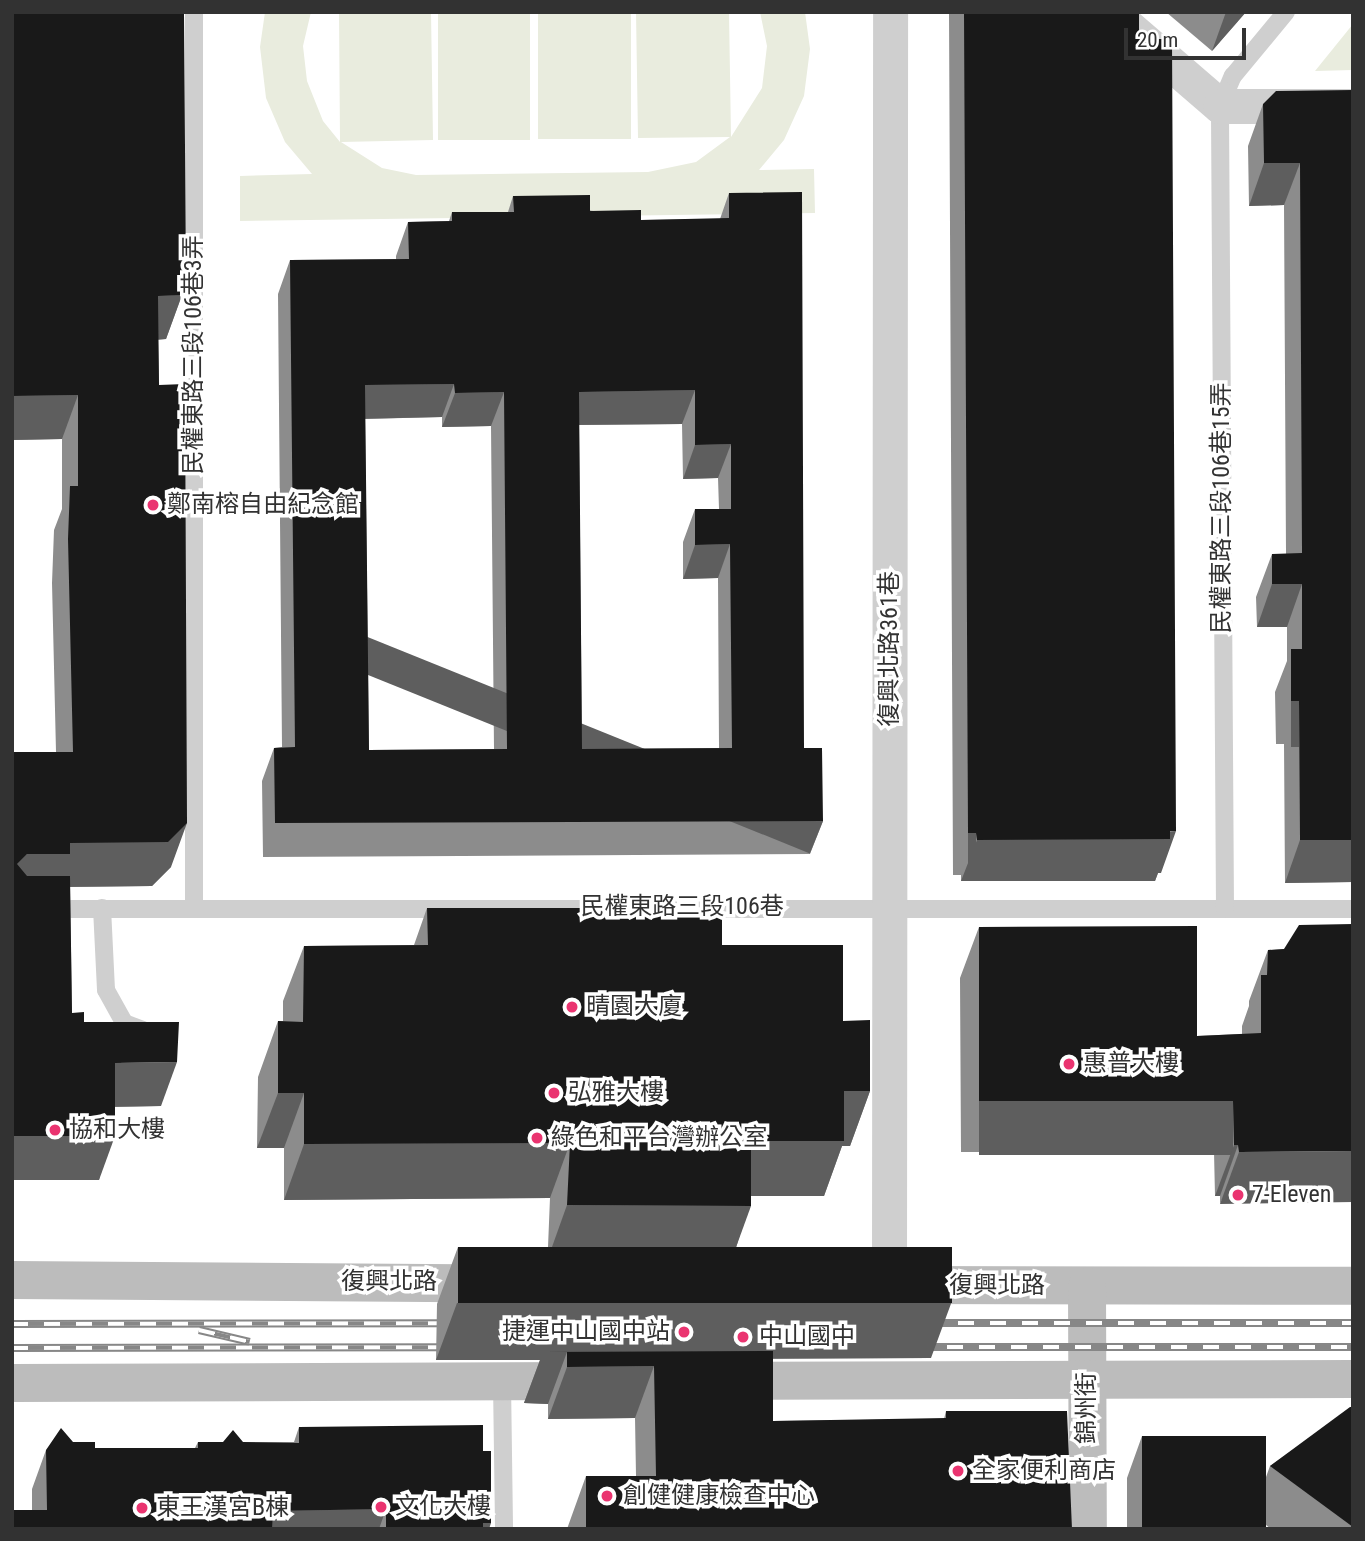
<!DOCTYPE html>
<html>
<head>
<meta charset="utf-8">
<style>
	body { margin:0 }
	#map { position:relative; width:1365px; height:1541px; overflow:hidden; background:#fff; font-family:"Roboto Condensed","Noto Sans TC",sans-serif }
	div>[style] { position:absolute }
	.green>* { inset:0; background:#e9ecde; transform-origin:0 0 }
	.lane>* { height:18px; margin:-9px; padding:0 9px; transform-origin:9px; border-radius:9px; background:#cfcfcf }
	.street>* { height:35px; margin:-17.5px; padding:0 17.5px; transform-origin:17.5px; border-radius:17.5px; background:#cfcfcf }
	.secondary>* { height:38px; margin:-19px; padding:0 19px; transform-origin:19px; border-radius:19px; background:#bcbcbc }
	.rail>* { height:8px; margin-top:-4px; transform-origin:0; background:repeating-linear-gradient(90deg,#fff 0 16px,#878787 0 32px); box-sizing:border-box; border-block:2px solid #878787 }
	.wall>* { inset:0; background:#8c8c8c }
	.shaded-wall>* { inset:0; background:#5e5e5e; transform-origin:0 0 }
	.building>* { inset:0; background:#191919; transform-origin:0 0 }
	.dots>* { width:19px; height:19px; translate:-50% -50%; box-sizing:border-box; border:4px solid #fff; border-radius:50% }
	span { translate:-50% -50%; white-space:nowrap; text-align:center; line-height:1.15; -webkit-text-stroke:7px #fff; paint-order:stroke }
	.street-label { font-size:24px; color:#323232 }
	.poi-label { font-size:24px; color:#323232 }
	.left { translate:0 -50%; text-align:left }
	.right { translate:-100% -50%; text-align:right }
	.frame { position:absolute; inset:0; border:14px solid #323232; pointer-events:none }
	.scale { position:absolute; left:1124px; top:28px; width:122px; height:32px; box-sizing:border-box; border:4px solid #323232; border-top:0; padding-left:9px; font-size:21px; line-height:24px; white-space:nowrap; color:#323232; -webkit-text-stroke:5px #fff; paint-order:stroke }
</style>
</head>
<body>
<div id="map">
	<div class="green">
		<i style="clip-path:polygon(265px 12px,311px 12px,303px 46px,307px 81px,323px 121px,340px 142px,339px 12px,431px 12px,433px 140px,341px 142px,382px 168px,416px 175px,648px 172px,696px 162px,730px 137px,638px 138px,636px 12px,729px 12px,731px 137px,762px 88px,767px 46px,760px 12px,805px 12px,810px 49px,804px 96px,784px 140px,759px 170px,814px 169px,815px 213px,240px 221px,240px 176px,312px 174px,285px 142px,266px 98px,260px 47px)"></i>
		<i style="left:438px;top:12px;width:92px;height:128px"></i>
		<i style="left:538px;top:12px;width:93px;height:127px"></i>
		<i style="clip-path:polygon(1353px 24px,1353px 70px,1315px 71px)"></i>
	</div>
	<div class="lane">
		<i style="left:194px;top:907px;width:895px;rotate:-90deg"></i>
		<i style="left:102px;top:908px;width:82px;rotate:87.2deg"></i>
		<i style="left:106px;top:990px;width:38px;rotate:61deg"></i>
		<i style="left:124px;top:1023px;width:20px;rotate:20deg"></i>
		<i style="left:12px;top:909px;width:1341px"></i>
		<i style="left:1225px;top:909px;width:803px;rotate:-90.36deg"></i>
		<i style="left:1220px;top:106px;width:33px;rotate:-67deg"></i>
		<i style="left:1233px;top:76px;width:83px;rotate:-50.4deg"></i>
		<i style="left:502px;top:1382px;width:147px;rotate:89.2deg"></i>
	</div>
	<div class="street">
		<i style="left:1111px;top:12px;width:144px;rotate:40.8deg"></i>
		<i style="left:1220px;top:106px;width:133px"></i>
		<i style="left:889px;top:1285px;width:1273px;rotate:-89.95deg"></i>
	</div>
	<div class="secondary">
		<i style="left:12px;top:1280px;width:485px;rotate:0.4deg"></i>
		<i style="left:900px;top:1285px;width:453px;rotate:0.1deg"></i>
		<i style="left:1087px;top:1287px;width:242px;rotate:89.8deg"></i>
		<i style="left:721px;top:1381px;width:632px;rotate:-0.18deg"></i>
		<i style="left:12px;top:1383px;width:572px;rotate:-0.2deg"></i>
	</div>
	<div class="rail">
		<i style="left:926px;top:1323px;width:427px"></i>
		<i style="left:12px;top:1324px;width:445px;rotate:-0.1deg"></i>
		<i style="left:199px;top:1330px;width:52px;rotate:13.2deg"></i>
		<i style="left:915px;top:1347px;width:438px"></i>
		<i style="left:12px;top:1348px;width:445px;rotate:-0.1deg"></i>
	</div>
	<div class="wall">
		<i style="clip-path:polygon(12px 12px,182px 295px,166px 339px,158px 340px,171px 867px,152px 886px,70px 887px,72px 1013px,84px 1022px,161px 1106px,115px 1107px,99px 1180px,12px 1180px,12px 752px,56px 752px,52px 583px,54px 530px,62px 509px,62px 439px,12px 440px)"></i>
		<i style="clip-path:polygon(949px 12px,1139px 12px,1139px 39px,1161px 873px,1158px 873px,1155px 881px,961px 881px,961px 875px,953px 875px)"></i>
		<i style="clip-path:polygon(1166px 12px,1246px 12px,1212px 51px)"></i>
		<i style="clip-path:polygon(1353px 90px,1353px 882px,1285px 883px,1284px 744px,1276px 744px,1275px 692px,1287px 661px,1287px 627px,1257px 627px,1256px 597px,1272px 554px,1286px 554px,1284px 205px,1249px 206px,1248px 146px,1263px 104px)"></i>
		<i style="clip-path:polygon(evenodd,729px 193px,804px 748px,823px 821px,810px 854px,263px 857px,262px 781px,274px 748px,282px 747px,278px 294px,290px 260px,396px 259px,396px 256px,408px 222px,449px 221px,452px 212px,508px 212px,513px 196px,641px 220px,720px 219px,729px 193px,442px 417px,442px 427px,491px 426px,494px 749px,369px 750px,365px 419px,442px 417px,729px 193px,682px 424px,683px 479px,718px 478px,719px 509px,695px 509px,683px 542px,683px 579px,718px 578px,719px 748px,582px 749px,579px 425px,682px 424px)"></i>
		<i style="clip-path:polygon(427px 908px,722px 945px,843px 1021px,870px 1091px,850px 1146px,842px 1146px,824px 1196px,751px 1196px,736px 1248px,931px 1358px,773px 1359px,773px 1421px,944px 1419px,946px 1411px,1072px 1529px,567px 1529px,586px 1476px,636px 1476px,635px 1418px,548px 1419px,548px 1404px,524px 1403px,540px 1360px,436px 1360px,437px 1304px,458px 1247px,548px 1247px,550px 1198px,284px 1200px,284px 1148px,257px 1148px,258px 1077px,278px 1021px,283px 1021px,283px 1001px,304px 946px,414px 945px)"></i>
		<i style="clip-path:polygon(1353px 924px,1220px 1204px,1220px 1196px,1215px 1196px,1214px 1152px,961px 1152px,960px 978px,979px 927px,1197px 1036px,1242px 1034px,1242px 1026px,1249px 1006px,1249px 1001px,1268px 950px,1284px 949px)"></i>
		<i style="clip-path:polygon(1353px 1407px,1353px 1529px,1271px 1529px,1266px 1525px,1266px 1529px,1127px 1529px,1127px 1478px,1142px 1436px,1266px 1477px,1270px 1466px)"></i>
		<i style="clip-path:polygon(299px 1427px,483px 1451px,489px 1529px,12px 1529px,32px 1510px,32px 1489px,46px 1450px,73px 1442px,95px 1448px,195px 1448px,198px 1442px,294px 1442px)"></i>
	</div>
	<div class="shaded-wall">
		<i style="clip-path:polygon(1226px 12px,1246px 12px,1212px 51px)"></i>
		<i style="clip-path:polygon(1264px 163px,1300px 163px,1284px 205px,1249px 206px)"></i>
		<i style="clip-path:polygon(182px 295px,166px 339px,142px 340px,158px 296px)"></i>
		<i style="clip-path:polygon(454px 384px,442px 417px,353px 419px,365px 385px)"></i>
		<i style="clip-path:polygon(695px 390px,682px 424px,567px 425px,579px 392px)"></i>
		<i style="clip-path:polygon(504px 392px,491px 426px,442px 427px,455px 393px)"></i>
		<i style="clip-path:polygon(78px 395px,62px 439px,12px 440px,12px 396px)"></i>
		<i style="clip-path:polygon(731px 444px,718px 478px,683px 479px,695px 445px)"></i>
		<i style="clip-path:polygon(730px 544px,718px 578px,683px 579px,695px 545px)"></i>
		<i style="clip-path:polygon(1272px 584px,1302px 584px,1287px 627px,1257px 627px)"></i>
		<i style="left:1291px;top:701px;width:8px;height:46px"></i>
		<i style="left:823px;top:821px;width:35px;height:548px;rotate:112deg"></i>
		<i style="clip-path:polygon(187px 823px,171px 867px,152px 886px,58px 887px,12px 898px,17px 864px,27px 854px,70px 843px)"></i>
		<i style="clip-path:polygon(1176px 831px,1161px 873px,1158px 873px,1155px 881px,961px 881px,977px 840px)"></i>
		<i style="left:968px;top:833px;width:8px;height:45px"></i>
		<i style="clip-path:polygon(1300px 840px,1353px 840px,1353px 882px,1285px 883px)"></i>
		<i style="clip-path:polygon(177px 1062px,161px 1106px,99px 1107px,115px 1063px)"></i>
		<i style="clip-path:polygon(844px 1091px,870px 1091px,850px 1146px,842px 1146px,824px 1196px,731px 1196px,751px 1141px)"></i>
		<i style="clip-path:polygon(278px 1093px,304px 1093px,284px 1148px,257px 1148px)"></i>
		<i style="left:979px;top:1101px;width:254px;height:54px"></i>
		<i style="clip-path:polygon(14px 1136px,115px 1136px,99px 1180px,12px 1180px,12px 1143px)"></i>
		<i style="clip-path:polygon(570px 1143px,550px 1198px,284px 1200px,304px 1144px)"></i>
		<i style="clip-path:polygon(1234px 1145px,1238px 1145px,1220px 1196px,1215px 1196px)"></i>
		<i style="clip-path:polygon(1353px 1151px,1353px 1202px,1220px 1204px,1239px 1152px)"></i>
		<i style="clip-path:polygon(567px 1205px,751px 1206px,731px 1261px,547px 1261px)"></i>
		<i style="clip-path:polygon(952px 1301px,931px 1358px,567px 1359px,567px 1352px,548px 1404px,524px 1403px,540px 1360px,436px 1360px,457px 1303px)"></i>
		<i style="clip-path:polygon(654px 1366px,635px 1418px,548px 1419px,567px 1367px)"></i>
		<i style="clip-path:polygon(386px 1509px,379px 1529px,266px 1529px,273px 1511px)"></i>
		<i style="clip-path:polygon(483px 1523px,491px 1523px,489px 1529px,481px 1529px)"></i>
	</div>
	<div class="building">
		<i style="clip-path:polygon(12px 12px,184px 12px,186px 282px,182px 295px,158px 296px,159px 385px,185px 384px,187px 823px,168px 842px,70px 843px,70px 854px,27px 854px,17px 864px,27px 876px,70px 876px,72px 1013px,84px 1012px,84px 1022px,179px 1022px,177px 1062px,115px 1063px,115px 1136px,14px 1136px,14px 1107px,12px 1104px,12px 752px,73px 752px,68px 539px,70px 486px,78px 486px,78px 395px,12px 396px)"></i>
		<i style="clip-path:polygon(964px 12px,1139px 12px,1139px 39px,1172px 39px,1176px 831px,1170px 831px,1170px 839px,977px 840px,976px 833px,968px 833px)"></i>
		<i style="clip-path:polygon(1353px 90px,1353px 840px,1300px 840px,1299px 701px,1291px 701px,1291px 649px,1302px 649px,1302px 584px,1272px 584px,1272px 554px,1302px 553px,1300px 163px,1264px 163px,1263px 104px,1276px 91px)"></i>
		<i style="clip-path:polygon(evenodd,802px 192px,804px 748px,822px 748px,823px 821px,275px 823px,274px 748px,295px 747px,290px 260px,409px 259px,408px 222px,452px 221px,452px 212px,514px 212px,513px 196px,590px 195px,590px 211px,641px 210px,641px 220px,729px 218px,729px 193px,802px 192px,454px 384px,455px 393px,504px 392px,507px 749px,369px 750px,365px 385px,454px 384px,802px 192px,695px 390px,695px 445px,731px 444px,731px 509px,695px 509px,695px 545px,730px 544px,732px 748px,582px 749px,579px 392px,695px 390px)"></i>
		<i style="clip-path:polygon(427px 908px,722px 908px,722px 945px,843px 945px,843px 1021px,870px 1020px,870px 1091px,844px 1091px,844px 1141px,751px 1141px,751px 1206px,567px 1205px,570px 1143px,304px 1144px,304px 1093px,278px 1093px,278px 1021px,303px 1022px,304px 946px,428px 945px)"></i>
		<i style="clip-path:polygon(1353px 924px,1353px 1151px,1239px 1152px,1238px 1145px,1234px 1145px,1233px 1101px,979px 1101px,979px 927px,1197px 926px,1197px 1036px,1261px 1033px,1261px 975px,1267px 975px,1268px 950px,1284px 949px,1299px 925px)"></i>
		<i style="left:458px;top:1247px;width:494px;height:56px"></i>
		<i style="clip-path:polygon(773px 1351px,773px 1421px,946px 1418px,946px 1411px,1067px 1411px,1072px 1529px,586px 1529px,586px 1476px,656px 1476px,654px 1366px,567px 1367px,567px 1352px,543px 1352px)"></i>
		<i style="clip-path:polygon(1350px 1407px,1353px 1407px,1353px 1527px,1270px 1466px)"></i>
		<i style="clip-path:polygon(483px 1425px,483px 1451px,491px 1451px,491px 1523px,483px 1523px,483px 1529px,386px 1529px,386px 1509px,273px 1511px,272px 1529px,12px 1529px,12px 1510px,47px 1510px,46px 1450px,61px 1428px,73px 1442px,95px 1442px,95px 1448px,198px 1448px,198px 1442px,223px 1442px,233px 1430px,243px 1442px,299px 1443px,299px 1427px)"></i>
		<i style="left:1142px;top:1436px;width:124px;height:93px"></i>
	</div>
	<div class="dots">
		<i style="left:153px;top:505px;background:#ea3470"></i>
		<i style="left:572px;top:1007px;background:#ea3470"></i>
		<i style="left:1069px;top:1064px;background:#ea3470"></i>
		<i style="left:554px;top:1093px;background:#ea3470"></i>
		<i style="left:55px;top:1130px;background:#ea3470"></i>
		<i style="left:537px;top:1138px;background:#ea3470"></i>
		<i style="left:1238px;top:1195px;background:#ea3470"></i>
		<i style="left:684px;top:1332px;background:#ea3470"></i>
		<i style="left:743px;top:1337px;background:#ea3470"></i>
		<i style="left:958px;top:1471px;background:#ea3470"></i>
		<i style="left:607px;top:1496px;background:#ea3470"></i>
		<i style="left:381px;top:1507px;background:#ea3470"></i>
		<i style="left:142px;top:1508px;background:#ea3470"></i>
	</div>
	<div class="street-label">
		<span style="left:194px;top:355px;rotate:-90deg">民權東路三段106巷3弄</span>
		<span style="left:1222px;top:508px;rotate:-90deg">民權東路三段106巷15弄</span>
		<span style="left:890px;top:649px;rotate:-90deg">復興北路361巷</span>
		<span style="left:682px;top:907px">民權東路三段106巷</span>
		<span style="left:389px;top:1282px">復興北路</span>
		<span style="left:997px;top:1286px">復興北路</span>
		<span style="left:1087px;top:1408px;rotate:-90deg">錦州街</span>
	</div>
	<div class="poi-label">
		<span class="left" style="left:167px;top:505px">鄭南榕自由紀念館</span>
		<span class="left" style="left:586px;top:1007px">晴園大廈</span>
		<span class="left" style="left:1083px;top:1064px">惠普大樓</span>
		<span class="left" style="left:568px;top:1093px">弘雅大樓</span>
		<span class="left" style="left:69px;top:1130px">協和大樓</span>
		<span class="left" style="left:551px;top:1138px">綠色和平台灣辦公室</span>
		<span class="left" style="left:1252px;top:1195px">7-Eleven</span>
		<span class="right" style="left:670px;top:1332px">捷運中山國中站</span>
		<span class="left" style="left:759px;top:1337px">中山國中</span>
		<span class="left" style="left:972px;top:1471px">全家便利商店</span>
		<span class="left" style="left:623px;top:1496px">創健健康檢查中心</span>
		<span class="left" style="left:395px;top:1507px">文化大樓</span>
		<span class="left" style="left:156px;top:1508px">東王漢宮B棟</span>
	</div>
	<div class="frame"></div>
	<div class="scale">20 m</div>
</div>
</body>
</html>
